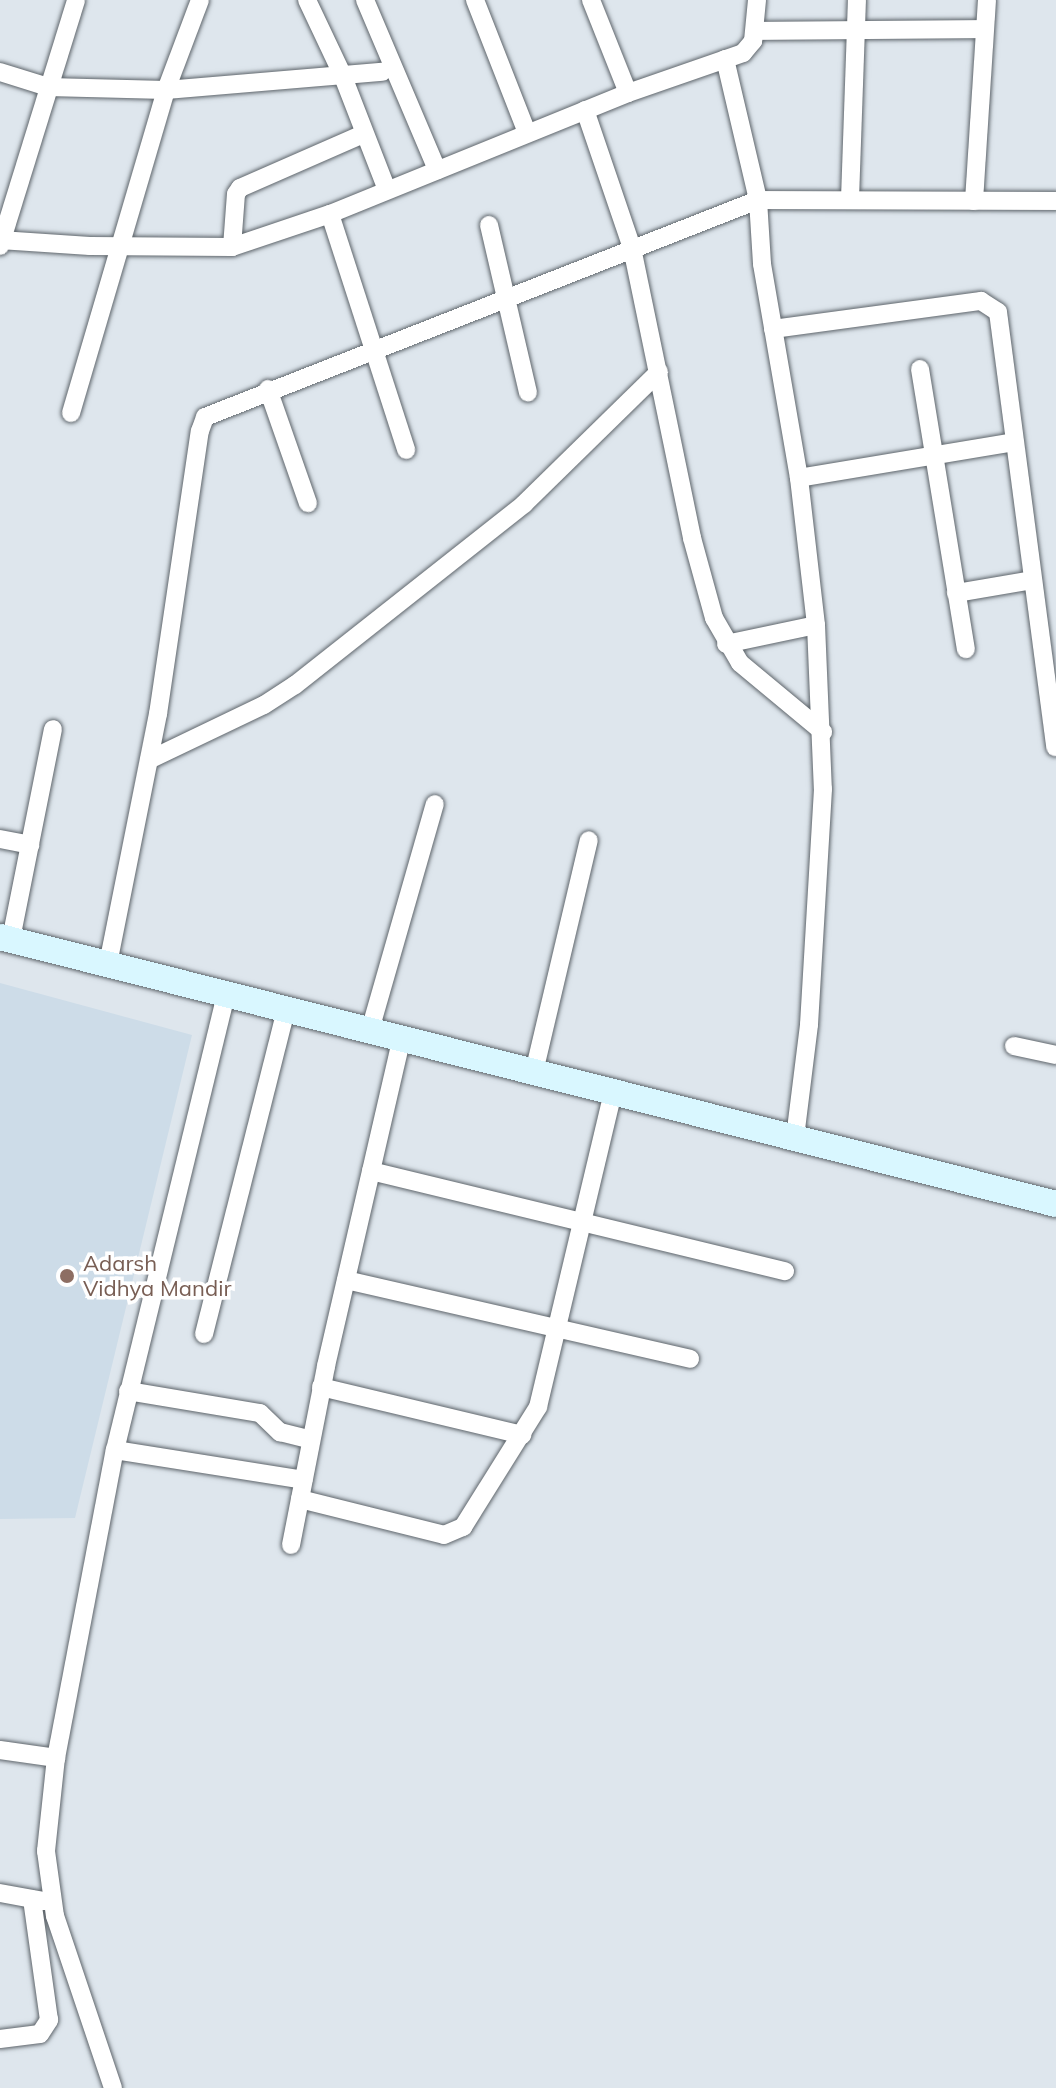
<!DOCTYPE html>
<html>
<head>
<meta charset="utf-8">
<style>
	body { margin:0 }
	#map { position:relative; width:1056px; height:2088px; overflow:hidden; background:#dee6ed; font-family:Mulish,sans-serif }
	div>[style] { position:absolute }
	.built>* { inset:0; background:#cddce8 }
	.roads { filter:drop-shadow(0 0 2px #5e656b) drop-shadow(0 0 2px #5e656b) }
	.street>* { height:18px; margin:-9px; padding:0 9px; transform-origin:9px; border-radius:9px; background:#fff }
	.secondary>* { height:26px; margin:-13px; padding:0 13px; transform-origin:13px; border-radius:13px; background:#d9f7ff }
	.dots>* { width:22px; height:22px; translate:-50% -50%; box-sizing:border-box; border:4px solid #fff; border-radius:50% }
	span { translate:-50% -50%; white-space:nowrap; text-align:center; line-height:1.15; -webkit-text-stroke:7px #fff; paint-order:stroke }
	.education-label { font-size:22px; color:#785e54 }
	.left { translate:0 -50%; text-align:left }
</style>
</head>
<body>
<div id="map">
	<div class="built">
		<i style="clip-path:polygon(0 983px,192px 1035px,75px 1518px,0 1519px)"></i>
	</div>
	<div class="roads">
		<div class="street">
			<i style="left:307px;top:0;width:82px;rotate:64.7deg"></i>
			<i style="left:342px;top:74px;width:124px;rotate:68.8deg"></i>
			<i style="left:365px;top:0;width:185px;rotate:67deg"></i>
			<i style="left:475px;top:0;width:143px;rotate:68.6deg"></i>
			<i style="left:591px;top:0;width:100px;rotate:68.3deg"></i>
			<i style="left:755px;top:31px;width:228px;rotate:-0.5deg"></i>
			<i style="left:725px;top:59px;width:145px;rotate:76.8deg"></i>
			<i style="left:758px;top:200px;width:64px;rotate:86.4deg"></i>
			<i style="left:762px;top:264px;width:217px;rotate:80.2deg"></i>
			<i style="left:799px;top:478px;width:148px;rotate:83.4deg"></i>
			<i style="left:816px;top:625px;width:164px;rotate:87.6deg"></i>
			<i style="left:823px;top:789px;width:236px;rotate:93.4deg"></i>
			<i style="left:809px;top:1025px;width:114px;rotate:97.1deg"></i>
			<i style="left:0;top:72px;width:50px;rotate:17.4deg"></i>
			<i style="left:48px;top:87px;width:118px;rotate:1.5deg"></i>
			<i style="left:166px;top:90px;width:217px;rotate:-4.8deg"></i>
			<i style="left:585px;top:110px;width:146px;rotate:71.2deg"></i>
			<i style="left:632px;top:248px;width:296px;rotate:78.3deg"></i>
			<i style="left:692px;top:538px;width:83px;rotate:74.6deg"></i>
			<i style="left:714px;top:618px;width:52px;rotate:60deg"></i>
			<i style="left:740px;top:663px;width:108px;rotate:39.7deg"></i>
			<i style="left:850px;top:199px;width:199px;rotate:-88deg"></i>
			<i style="left:974px;top:201px;width:201px;rotate:-86.3deg"></i>
			<i style="left:330px;top:214px;width:248px;rotate:72.1deg"></i>
			<i style="left:489px;top:225px;width:172px;rotate:76.9deg"></i>
			<i style="left:0;top:240px;width:90px;rotate:3.8deg"></i>
			<i style="left:90px;top:246px;width:142px;rotate:0.4deg"></i>
			<i style="left:232px;top:247px;width:103px;rotate:-18.6deg"></i>
			<i style="left:330px;top:214px;width:322px;rotate:-22.1deg"></i>
			<i style="left:628px;top:93px;width:122px;rotate:-19.2deg"></i>
			<i style="left:743px;top:53px;width:16px;rotate:-50deg"></i>
			<i style="left:753px;top:41px;width:41px;rotate:-84.4deg"></i>
			<i style="left:0;top:246px;width:257px;rotate:-72.8deg"></i>
			<i style="left:232px;top:247px;width:53px;rotate:-85.7deg"></i>
			<i style="left:236px;top:194px;width:7px;rotate:-56deg"></i>
			<i style="left:240px;top:188px;width:134px;rotate:-23.7deg"></i>
			<i style="left:773px;top:329px;width:210px;rotate:-7.7deg"></i>
			<i style="left:981px;top:301px;width:20px;rotate:33deg"></i>
			<i style="left:998px;top:312px;width:439px;rotate:82.5deg"></i>
			<i style="left:920px;top:369px;width:284px;rotate:80.7deg"></i>
			<i style="left:268px;top:389px;width:121px;rotate:70.7deg"></i>
			<i style="left:71px;top:413px;width:337px;rotate:-73.6deg"></i>
			<i style="left:166px;top:90px;width:96px;rotate:-69.3deg"></i>
			<i style="left:799px;top:478px;width:218px;rotate:-9.5deg"></i>
			<i style="left:956px;top:593px;width:77px;rotate:-9.7deg"></i>
			<i style="left:726px;top:644px;width:92px;rotate:-11.9deg"></i>
			<i style="left:149px;top:760px;width:127px;rotate:-25.6deg"></i>
			<i style="left:264px;top:705px;width:37px;rotate:-33deg"></i>
			<i style="left:295px;top:685px;width:292px;rotate:-38.3deg"></i>
			<i style="left:524px;top:504px;width:189px;rotate:-44.4deg"></i>
			<i style="left:0;top:839px;width:31px;rotate:11deg"></i>
			<i style="left:11px;top:939px;width:214px;rotate:-78.7deg"></i>
			<i style="left:108px;top:964px;width:255px;rotate:-78.7deg"></i>
			<i style="left:158px;top:714px;width:286px;rotate:-81.6deg"></i>
			<i style="left:200px;top:431px;width:15px;rotate:-70deg"></i>
			<i style="left:205px;top:417px;width:594px;rotate:-21.43deg"></i>
			<i style="left:758px;top:200px;width:298px;rotate:0.2deg"></i>
			<i style="left:370px;top:1030px;width:235px;rotate:-74deg"></i>
			<i style="left:1014px;top:1046px;width:43px;rotate:12.1deg"></i>
			<i style="left:534px;top:1072px;width:238px;rotate:-76.7deg"></i>
			<i style="left:371px;top:1171px;width:426px;rotate:13.6deg"></i>
			<i style="left:346px;top:1280px;width:353px;rotate:12.9deg"></i>
			<i style="left:204px;top:1334px;width:335px;rotate:-75.8deg"></i>
			<i style="left:321px;top:1387px;width:207px;rotate:13.4deg"></i>
			<i style="left:128px;top:1391px;width:134px;rotate:9.5deg"></i>
			<i style="left:260px;top:1413px;width:28px;rotate:44deg"></i>
			<i style="left:280px;top:1432px;width:32px;rotate:14deg"></i>
			<i style="left:115px;top:1450px;width:191px;rotate:9deg"></i>
			<i style="left:300px;top:1499px;width:148px;rotate:14deg"></i>
			<i style="left:444px;top:1535px;width:21px;rotate:-23deg"></i>
			<i style="left:463px;top:1527px;width:142px;rotate:-58deg"></i>
			<i style="left:538px;top:1407px;width:324px;rotate:-76.6deg"></i>
			<i style="left:291px;top:1545px;width:182px;rotate:-78.9deg"></i>
			<i style="left:326px;top:1366px;width:337px;rotate:-77deg"></i>
			<i style="left:0;top:1750px;width:57px;rotate:8.1deg"></i>
			<i style="left:0;top:1893px;width:45px;rotate:10.3deg"></i>
			<i style="left:0;top:2039px;width:40px;rotate:-7.1deg"></i>
			<i style="left:40px;top:2034px;width:17px;rotate:-57deg"></i>
			<i style="left:49px;top:2020px;width:122px;rotate:-98deg"></i>
			<i style="left:113px;top:2088px;width:182px;rotate:-108.6deg"></i>
			<i style="left:55px;top:1916px;width:66px;rotate:-97.9deg"></i>
			<i style="left:46px;top:1851px;width:94px;rotate:-83.9deg"></i>
			<i style="left:56px;top:1758px;width:314px;rotate:-79.2deg"></i>
			<i style="left:115px;top:1450px;width:470px;rotate:-76.3deg"></i>
		</div>
		<div class="secondary">
			<i style="left:0;top:937px;width:1089px;rotate:14.19deg"></i>
		</div>
	</div>
	<div class="dots">
		<i style="left:67px;top:1276px;background:#8d6e63"></i>
	</div>
	<div class="education-label">
		<span class="left" style="left:83px;top:1276px">Adarsh<br>Vidhya Mandir</span>
	</div>
</div>
</body>
</html>
